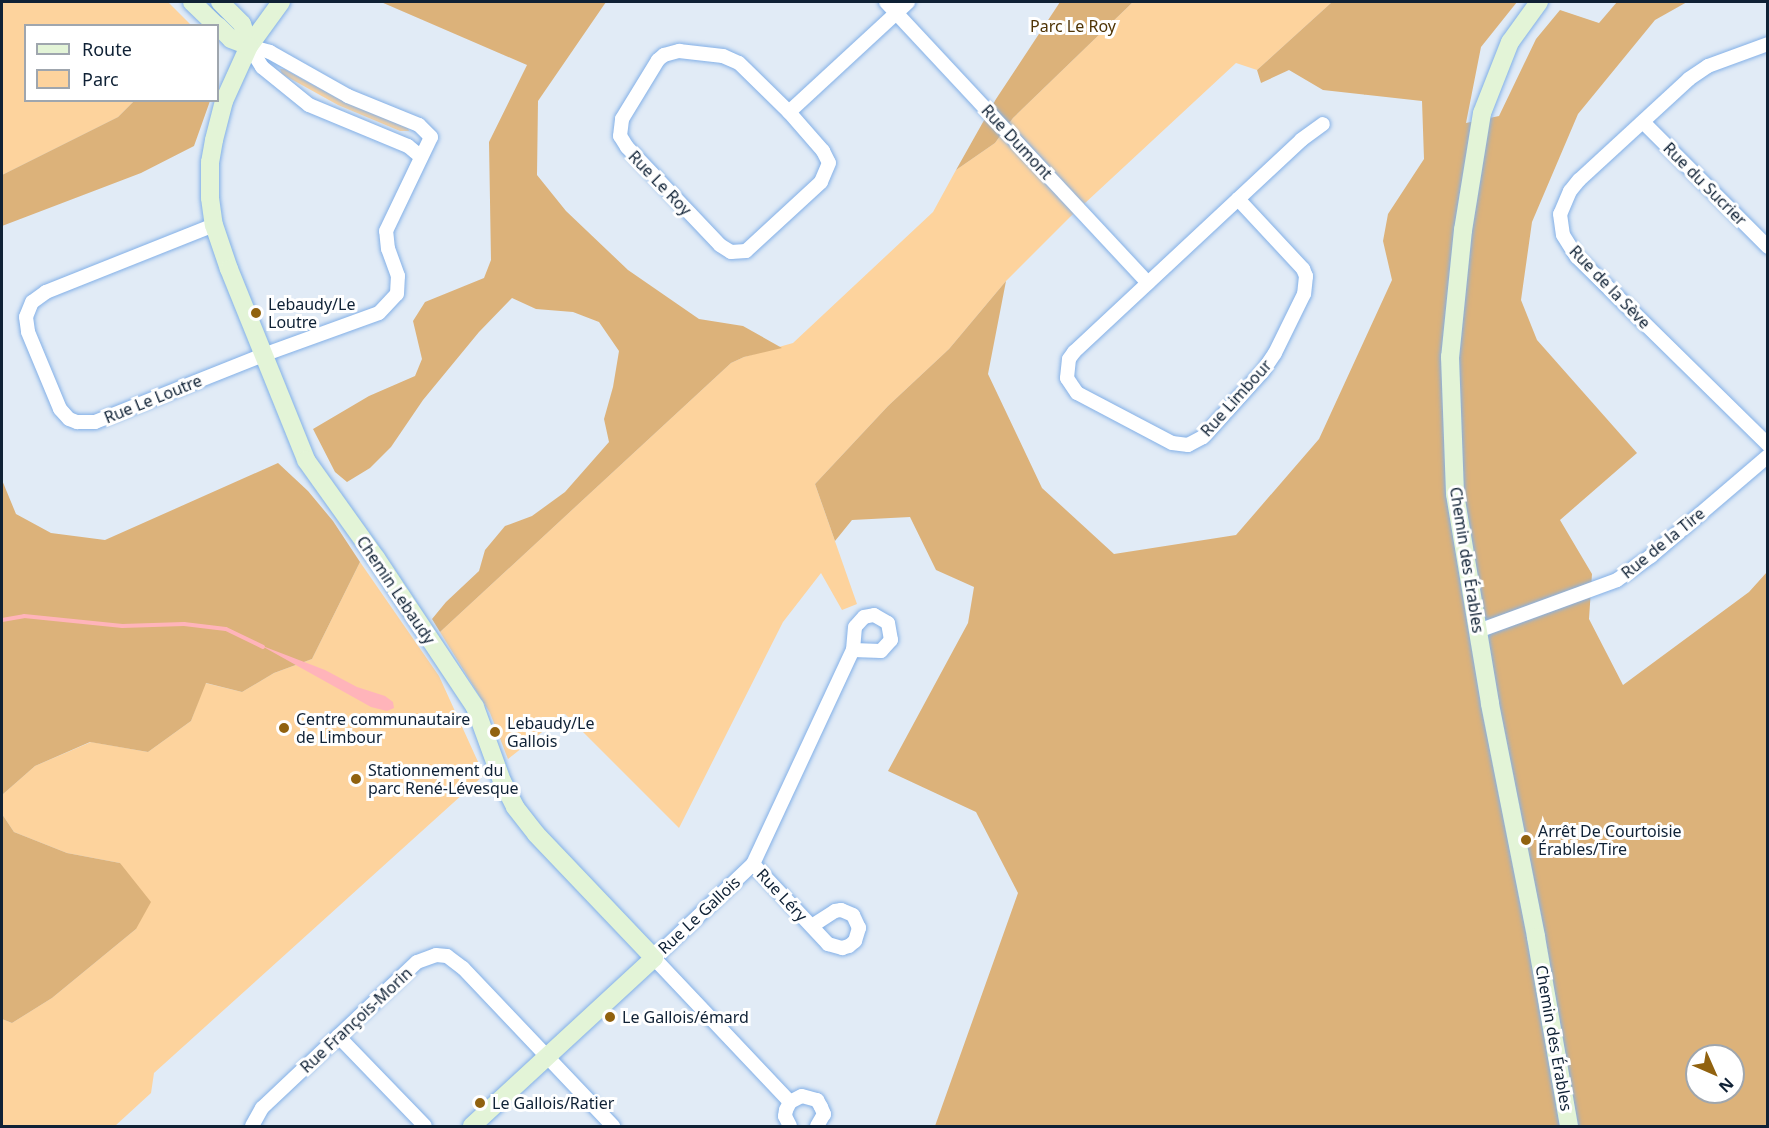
<!DOCTYPE html>
<html>
<head>
<meta charset="utf-8">
<style>
	body { margin:0 }
	#map { position:relative; width:1769px; height:1128px; overflow:hidden; background:#e1ebf6; font-family:"Noto Sans",sans-serif }
	div>[style] { position:absolute }
	.green>* { inset:0; background:#fdd39d }
	.forest>* { inset:0; background:#dcb27a }
	.water>* { inset:0; background:#ffb4ba }
	.stream>* { height:4px; margin:-2px; padding:0 2px; transform-origin:2px; border-radius:2px; background:#ffb4ba }
	.roads { filter:drop-shadow(0 0 2px #83b0e7) drop-shadow(0 0 2px #83b0e7) }
	.street>* { height:14px; margin:-7px; padding:0 7px; transform-origin:7px; border-radius:7px; background:#fff }
	.secondary>* { height:18px; margin:-9px; padding:0 9px; transform-origin:9px; border-radius:9px; background:#e3f4d7 }
	.dots>* { width:16px; height:16px; translate:-50% -50%; box-sizing:border-box; border:3px solid #fff; border-radius:50% }
	span { translate:-50% -50%; white-space:nowrap; text-align:center; line-height:1.15; -webkit-text-stroke:6px #fff; paint-order:stroke }
	.park-label { font-size:16px; color:#503506 }
	.street-label { font-size:16px; color:#0f2135 }
	.poi-label { font-size:16px; color:#0f2135 }
	.left { translate:0 -50%; text-align:left }
	.frame { position:absolute; inset:0; border:3px solid #0f2135; pointer-events:none }
	.legend { position:absolute; left:24px; top:24px; width:195px; height:78px; box-sizing:border-box; background:#fff; border:2px solid #9fa6ae; margin:0; padding:8px 10px; list-style:none; font-size:18px; color:#0f2135 }
	.legend li { display:flex; align-items:center; gap:12px; height:30px }
	.legend b { width:30px; border:2px solid #9fa6ae }
	.north { position:absolute; left:1685px; top:1044px; width:60px; height:60px; box-sizing:border-box; background:#fff; border:2px solid #9fa6ae; border-radius:50%; rotate:135deg; font-size:16px; font-weight:700; line-height:24px; text-align:center; color:#0f2135 }
	.north::after { content:''; display:block; margin:auto; width:21px; height:27px; background:#91620f; clip-path:polygon(50% 0,100% 100%,50% 72%,0 100%) }
</style>
</head>
<body>
<div id="map">
	<div class="green">
		<i style="clip-path:polygon(2px 2px,168px 2px,191px 25px,26px 26px,26px 100px,134px 101px,118px 117px,2px 175px)"></i>
		<i style="clip-path:polygon(1133px 2px,1332px 2px,1257px 70px,1236px 63px,1070px 217px,1006px 281px,949px 349px,888px 406px,815px 484px,857px 604px,842px 610px,821px 573px,783px 622px,679px 828px,565px 714px,508px 759px,490px 713px,440px 632px,731px 363px,744px 357px,793px 343px,933px 212px,956px 170px,995px 143px,1013px 118px)"></i>
		<i style="clip-path:polygon(280px 69px,284px 69px,337px 98px,408px 128px,409px 131px,400px 131px,338px 105px,282px 74px)"></i>
		<i style="clip-path:polygon(360px 562px,439px 676px,484px 775px,154px 1073px,151px 1093px,115px 1126px,2px 1126px,2px 1019px,12px 1023px,52px 998px,136px 929px,120px 863px,67px 853px,14px 832px,2px 814px,2px 795px,35px 766px,91px 742px,148px 752px,191px 721px,205px 683px,242px 692px,274px 673px,312px 659px)"></i>
	</div>
	<div class="forest">
		<i style="clip-path:polygon(381px 2px,606px 2px,538px 101px,537px 175px,566px 211px,628px 270px,699px 319px,743px 326px,782px 348px,744px 357px,731px 363px,440px 632px,432px 619px,446px 602px,479px 571px,485px 550px,505px 526px,532px 516px,565px 492px,609px 442px,604px 419px,613px 387px,619px 351px,599px 322px,573px 312px,536px 309px,512px 298px,479px 332px,423px 400px,391px 447px,370px 468px,347px 482px,335px 472px,313px 429px,369px 396px,415px 376px,422px 359px,413px 321px,425px 302px,484px 278px,491px 260px,489px 142px,527px 65px)"></i>
		<i style="clip-path:polygon(1060px 2px,1133px 2px,1013px 118px,995px 143px,956px 170px,996px 99px)"></i>
		<i style="clip-path:polygon(evenodd,1332px 2px,1517px 2px,1481px 47px,1466px 123px,1499px 116px,1536px 39px,1560px 10px,1599px 23px,1617px 2px,1687px 2px,1655px 20px,1578px 114px,1532px 222px,1521px 300px,1537px 340px,1637px 453px,1560px 520px,1592px 574px,1589px 619px,1623px 685px,1749px 592px,1767px 572px,1767px 1126px,935px 1126px,1018px 893px,976px 812px,888px 771px,968px 623px,974px 587px,936px 570px,910px 517px,852px 520px,835px 541px,815px 484px,888px 406px,949px 349px,1006px 281px,988px 374px,1042px 488px,1114px 554px,1236px 535px,1319px 439px,1392px 280px,1383px 241px,1388px 214px,1424px 159px,1422px 101px,1323px 90px,1289px 70px,1261px 83px,1257px 70px,1332px 2px,1697px 1056px,1733px 1056px,1733px 1092px,1697px 1092px,1697px 1056px)"></i>
		<i style="clip-path:polygon(134px 101px,210px 101px,194px 146px,141px 173px,2px 226px,2px 175px,118px 117px)"></i>
		<i style="clip-path:polygon(278px 463px,308px 491px,333px 521px,360px 562px,312px 659px,274px 673px,242px 692px,206px 683px,191px 721px,148px 752px,90px 742px,35px 766px,2px 795px,2px 480px,16px 514px,51px 533px,105px 540px)"></i>
		<i style="clip-path:polygon(2px 814px,14px 832px,67px 853px,120px 863px,151px 902px,136px 929px,52px 998px,12px 1023px,2px 1019px)"></i>
	</div>
	<div class="water">
		<i style="clip-path:polygon(260px 645px,325px 670px,357px 687px,385px 696px,393px 702px,394px 708px,387px 711px,371px 707px)"></i>
	</div>
	<div class="stream">
		<i style="left:2px;top:620px;width:22px;rotate:-10deg"></i>
		<i style="left:24px;top:616px;width:99px;rotate:5.8deg"></i>
		<i style="left:122px;top:626px;width:62px;rotate:-1.8deg"></i>
		<i style="left:184px;top:624px;width:42px;rotate:6.8deg"></i>
		<i style="left:226px;top:629px;width:41px;rotate:25.9deg"></i>
	</div>
	<div class="roads">
		<div class="street">
			<i style="left:886px;top:2px;width:384px;rotate:47deg"></i>
			<i style="left:1768px;top:44px;width:64px;rotate:159.9deg"></i>
			<i style="left:1708px;top:66px;width:23px;rotate:146deg"></i>
			<i style="left:1689px;top:79px;width:149px;rotate:137.4deg"></i>
			<i style="left:1579px;top:180px;width:14px;rotate:129deg"></i>
			<i style="left:1570px;top:191px;width:25px;rotate:113deg"></i>
			<i style="left:1560px;top:214px;width:21px;rotate:82deg"></i>
			<i style="left:1563px;top:235px;width:26px;rotate:58deg"></i>
			<i style="left:1577px;top:257px;width:268px;rotate:44.5deg"></i>
			<i style="left:249px;top:46px;width:25px;rotate:58deg"></i>
			<i style="left:262px;top:67px;width:60px;rotate:39deg"></i>
			<i style="left:309px;top:105px;width:107px;rotate:22.5deg"></i>
			<i style="left:408px;top:146px;width:17px;rotate:40deg"></i>
			<i style="left:679px;top:51px;width:44px;rotate:6.5deg"></i>
			<i style="left:723px;top:56px;width:17px;rotate:24deg"></i>
			<i style="left:739px;top:63px;width:70px;rotate:44.4deg"></i>
			<i style="left:789px;top:112px;width:52px;rotate:48.9deg"></i>
			<i style="left:823px;top:151px;width:13px;rotate:63deg"></i>
			<i style="left:829px;top:163px;width:21px;rotate:113deg"></i>
			<i style="left:821px;top:182px;width:102px;rotate:137.4deg"></i>
			<i style="left:746px;top:251px;width:15px;rotate:176deg"></i>
			<i style="left:731px;top:252px;width:13px;rotate:-148deg"></i>
			<i style="left:720px;top:245px;width:135px;rotate:-133.5deg"></i>
			<i style="left:627px;top:147px;width:13px;rotate:-122deg"></i>
			<i style="left:620px;top:136px;width:17px;rotate:-83deg"></i>
			<i style="left:622px;top:119px;width:69px;rotate:-58.6deg"></i>
			<i style="left:658px;top:60px;width:8px;rotate:-40deg"></i>
			<i style="left:664px;top:55px;width:16px;rotate:-15deg"></i>
			<i style="left:789px;top:112px;width:162px;rotate:-42.7deg"></i>
			<i style="left:1643px;top:122px;width:177px;rotate:45deg"></i>
			<i style="left:1238px;top:199px;width:96px;rotate:47.1deg"></i>
			<i style="left:1303px;top:269px;width:8px;rotate:67deg"></i>
			<i style="left:1306px;top:276px;width:18px;rotate:96deg"></i>
			<i style="left:1304px;top:294px;width:66px;rotate:116.2deg"></i>
			<i style="left:1275px;top:353px;width:23px;rotate:124deg"></i>
			<i style="left:1262px;top:372px;width:88px;rotate:132.2deg"></i>
			<i style="left:1203px;top:437px;width:17px;rotate:152deg"></i>
			<i style="left:1188px;top:445px;width:16px;rotate:-173deg"></i>
			<i style="left:1172px;top:443px;width:107px;rotate:-152.2deg"></i>
			<i style="left:1077px;top:393px;width:18px;rotate:-124deg"></i>
			<i style="left:1067px;top:378px;width:19px;rotate:-84deg"></i>
			<i style="left:1069px;top:359px;width:9px;rotate:-54deg"></i>
			<i style="left:1074px;top:352px;width:311px;rotate:-43deg"></i>
			<i style="left:1301px;top:140px;width:27px;rotate:-36deg"></i>
			<i style="left:214px;top:225px;width:181px;rotate:158.3deg"></i>
			<i style="left:46px;top:292px;width:17px;rotate:144deg"></i>
			<i style="left:32px;top:302px;width:16px;rotate:112deg"></i>
			<i style="left:26px;top:317px;width:15px;rotate:82deg"></i>
			<i style="left:28px;top:332px;width:83px;rotate:67.4deg"></i>
			<i style="left:60px;top:409px;width:13px;rotate:48deg"></i>
			<i style="left:69px;top:419px;width:9px;rotate:21deg"></i>
			<i style="left:77px;top:422px;width:18px"></i>
			<i style="left:95px;top:422px;width:181px;rotate:-21.7deg"></i>
			<i style="left:263px;top:355px;width:123px;rotate:-19.9deg"></i>
			<i style="left:379px;top:313px;width:26px;rotate:-47deg"></i>
			<i style="left:397px;top:294px;width:18px;rotate:-87deg"></i>
			<i style="left:398px;top:276px;width:29px;rotate:-110deg"></i>
			<i style="left:388px;top:249px;width:18px;rotate:-96deg"></i>
			<i style="left:386px;top:231px;width:104px;rotate:-64.4deg"></i>
			<i style="left:431px;top:137px;width:17px;rotate:-135deg"></i>
			<i style="left:419px;top:125px;width:77px;rotate:-157.8deg"></i>
			<i style="left:348px;top:96px;width:90px;rotate:-150.6deg"></i>
			<i style="left:270px;top:52px;width:22px;rotate:-164deg"></i>
			<i style="left:1478px;top:631px;width:148px;rotate:-20.1deg"></i>
			<i style="left:1617px;top:580px;width:42px;rotate:-35.2deg"></i>
			<i style="left:1651px;top:556px;width:154px;rotate:-40.5deg"></i>
			<i style="left:753px;top:864px;width:110px;rotate:46.8deg"></i>
			<i style="left:828px;top:944px;width:15px;rotate:16deg"></i>
			<i style="left:842px;top:948px;width:7px;rotate:-16deg"></i>
			<i style="left:849px;top:946px;width:8px;rotate:-40deg"></i>
			<i style="left:855px;top:941px;width:14px;rotate:-73deg"></i>
			<i style="left:859px;top:928px;width:14px;rotate:-115deg"></i>
			<i style="left:853px;top:915px;width:13px;rotate:-157deg"></i>
			<i style="left:841px;top:910px;width:6px;rotate:171deg"></i>
			<i style="left:835px;top:911px;width:27px;rotate:147deg"></i>
			<i style="left:338px;top:1036px;width:125px;rotate:46deg"></i>
			<i style="left:790px;top:1102px;width:198px;rotate:-133.4deg"></i>
			<i style="left:654px;top:958px;width:137px;rotate:-43.5deg"></i>
			<i style="left:753px;top:864px;width:236px;rotate:-65deg"></i>
			<i style="left:853px;top:650px;width:28px;rotate:2deg"></i>
			<i style="left:881px;top:651px;width:15px;rotate:-48deg"></i>
			<i style="left:891px;top:640px;width:17px;rotate:-100deg"></i>
			<i style="left:888px;top:623px;width:16px;rotate:-150deg"></i>
			<i style="left:874px;top:615px;width:10px;rotate:169deg"></i>
			<i style="left:864px;top:617px;width:13px;rotate:132deg"></i>
			<i style="left:855px;top:627px;width:23px;rotate:95deg"></i>
			<i style="left:252px;top:1126px;width:21px;rotate:-61deg"></i>
			<i style="left:262px;top:1108px;width:213px;rotate:-43.3deg"></i>
			<i style="left:417px;top:962px;width:20px;rotate:-20deg"></i>
			<i style="left:436px;top:955px;width:11px;rotate:5deg"></i>
			<i style="left:447px;top:956px;width:20px;rotate:37deg"></i>
			<i style="left:463px;top:968px;width:218px;rotate:46.5deg"></i>
			<i style="left:790px;top:1126px;width:11px;rotate:-117deg"></i>
			<i style="left:785px;top:1116px;width:6px;rotate:-81deg"></i>
			<i style="left:786px;top:1110px;width:9px;rotate:-63deg"></i>
			<i style="left:790px;top:1102px;width:13px;rotate:-27deg"></i>
			<i style="left:802px;top:1096px;width:16px;rotate:15deg"></i>
			<i style="left:817px;top:1100px;width:8px;rotate:60deg"></i>
			<i style="left:821px;top:1107px;width:8px;rotate:67deg"></i>
			<i style="left:824px;top:1114px;width:14px;rotate:120deg"></i>
		</div>
		<div class="secondary">
			<i style="left:192px;top:2px;width:35px;rotate:44deg"></i>
			<i style="left:220px;top:2px;width:31px;rotate:45deg"></i>
			<i style="left:242px;top:24px;width:23px;rotate:72deg"></i>
			<i style="left:281px;top:2px;width:54px;rotate:126deg"></i>
			<i style="left:249px;top:46px;width:60px;rotate:114.4deg"></i>
			<i style="left:224px;top:101px;width:40px;rotate:104.4deg"></i>
			<i style="left:214px;top:140px;width:22px;rotate:100deg"></i>
			<i style="left:210px;top:162px;width:36px;rotate:90deg"></i>
			<i style="left:210px;top:198px;width:27px;rotate:82deg"></i>
			<i style="left:214px;top:225px;width:46px;rotate:71.2deg"></i>
			<i style="left:229px;top:269px;width:206px;rotate:68deg"></i>
			<i style="left:306px;top:460px;width:120px;rotate:54.5deg"></i>
			<i style="left:376px;top:558px;width:179px;rotate:56.4deg"></i>
			<i style="left:475px;top:707px;width:79px;rotate:70deg"></i>
			<i style="left:502px;top:781px;width:29px;rotate:63deg"></i>
			<i style="left:515px;top:807px;width:34px;rotate:52deg"></i>
			<i style="left:536px;top:834px;width:171px;rotate:46.4deg"></i>
			<i style="left:654px;top:958px;width:248px;rotate:137.3deg"></i>
			<i style="left:1539px;top:2px;width:49px;rotate:125.9deg"></i>
			<i style="left:1510px;top:42px;width:76px;rotate:111.5deg"></i>
			<i style="left:1482px;top:113px;width:119px;rotate:99.2deg"></i>
			<i style="left:1463px;top:230px;width:128px;rotate:95.8deg"></i>
			<i style="left:1450px;top:357px;width:137px;rotate:87.9deg"></i>
			<i style="left:1455px;top:494px;width:213px;rotate:80.5deg"></i>
			<i style="left:1490px;top:704px;width:237px;rotate:78.8deg"></i>
			<i style="left:1536px;top:937px;width:192px;rotate:80.1deg"></i>
			<i style="left:218px;top:26px;width:18px;rotate:45deg"></i>
			<i style="left:231px;top:39px;width:19px;rotate:21deg"></i>
		</div>
	</div>
	<div class="dots">
		<i style="left:256px;top:313px;background:#91620f"></i>
		<i style="left:284px;top:728px;background:#91620f"></i>
		<i style="left:495px;top:732px;background:#91620f"></i>
		<i style="left:356px;top:779px;background:#91620f"></i>
		<i style="left:1526px;top:840px;background:#91620f"></i>
		<i style="left:610px;top:1017px;background:#91620f"></i>
		<i style="left:480px;top:1103px;background:#91620f"></i>
	</div>
	<div class="park-label">
		<span style="left:1073px;top:26px">Parc Le Roy</span>
	</div>
	<div class="street-label">
		<span style="left:1017px;top:142px;rotate:47deg">Rue Dumont</span>
		<span style="left:660px;top:183px;rotate:46deg">Rue Le Roy</span>
		<span style="left:1705px;top:184px;rotate:45deg">Rue du Sucrier</span>
		<span style="left:1610px;top:287px;rotate:46deg">Rue de la Sève</span>
		<span style="left:1236px;top:398px;rotate:-48deg">Rue Limbour</span>
		<span style="left:153px;top:399px;rotate:-22deg">Rue Le Loutre</span>
		<span style="left:1663px;top:543px;rotate:-39deg">Rue de la Tire</span>
		<span style="left:1467px;top:560px;rotate:81deg">Chemin des Érables</span>
		<span style="left:396px;top:590px;rotate:56deg">Chemin Lebaudy</span>
		<span style="left:782px;top:895px;rotate:47deg">Rue Léry</span>
		<span style="left:699px;top:915px;rotate:-43deg">Rue Le Gallois</span>
		<span style="left:356px;top:1020px;rotate:-43deg">Rue François-Morin</span>
		<span style="left:1554px;top:1038px;rotate:80deg">Chemin des Érables</span>
	</div>
	<div class="poi-label">
		<span class="left" style="left:268px;top:313px">Lebaudy/Le<br>Loutre</span>
		<span class="left" style="left:296px;top:728px">Centre communautaire<br>de Limbour</span>
		<span class="left" style="left:507px;top:732px">Lebaudy/Le<br>Gallois</span>
		<span class="left" style="left:368px;top:779px">Stationnement du<br>parc René-Lévesque</span>
		<span class="left" style="left:1538px;top:840px">Arrêt De Courtoisie<br>Érables/Tire</span>
		<span class="left" style="left:622px;top:1017px">Le Gallois/émard</span>
		<span class="left" style="left:492px;top:1103px">Le Gallois/Ratier</span>
	</div>
	<div class="frame"></div>
	<ul class="legend">
	<li><b style="height:8px;background:#e3f4d7"></b>Route</li>
	<li><b style="height:16px;background:#fdd39d"></b>Parc</li>
	</ul>
	<div class="north">N</div>
</div>
</body>
</html>
